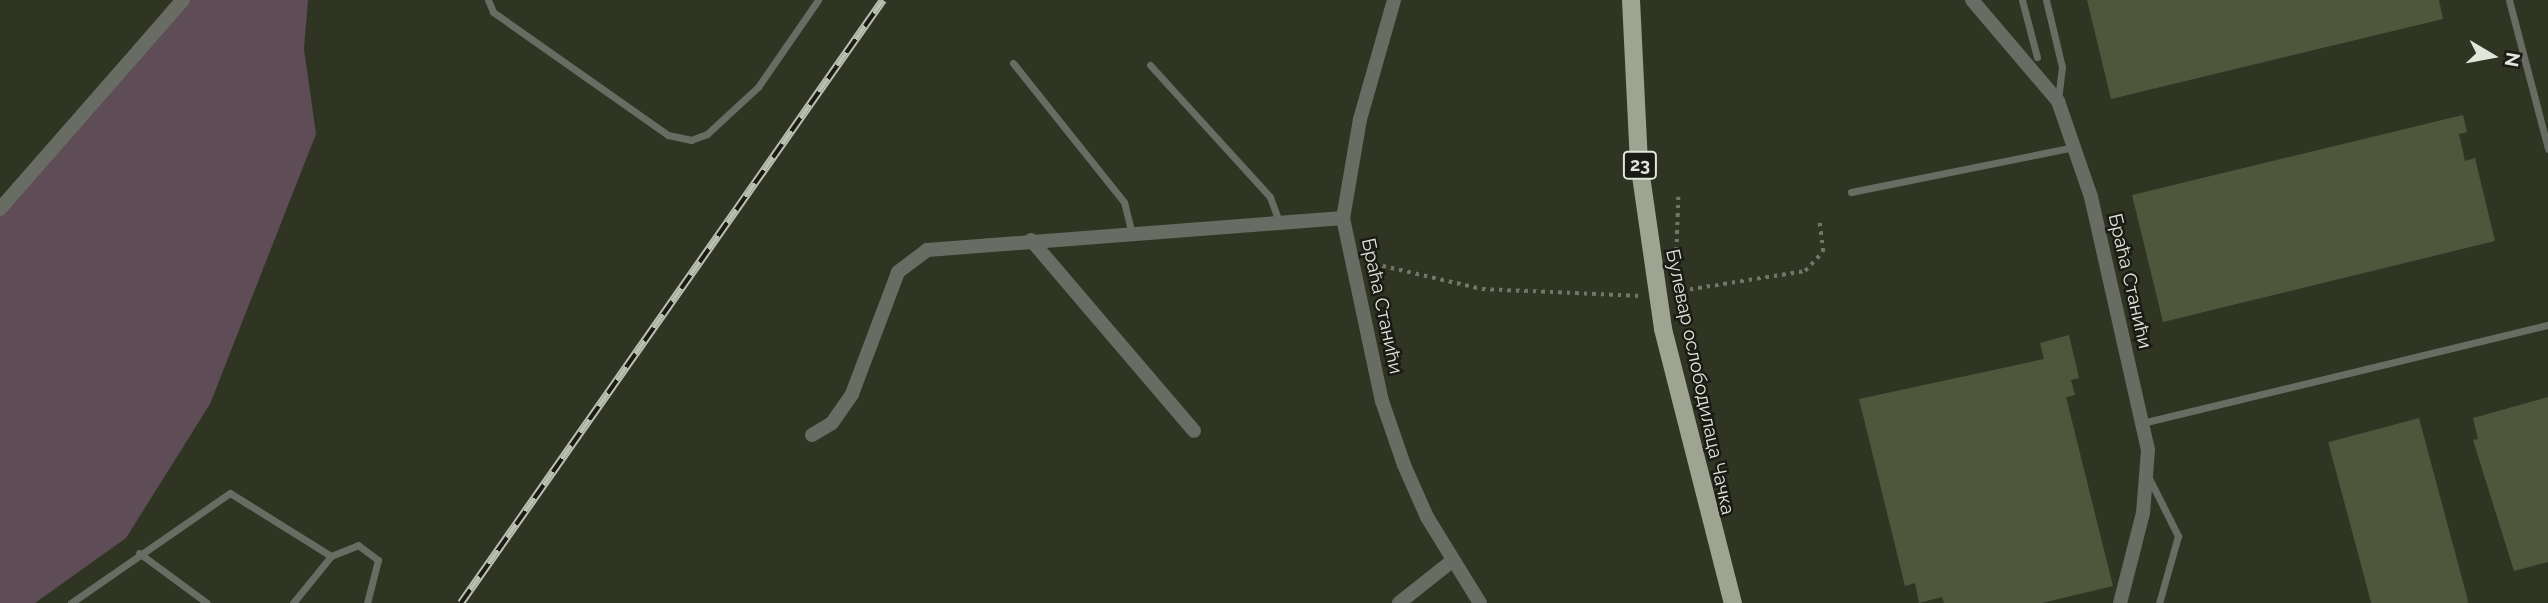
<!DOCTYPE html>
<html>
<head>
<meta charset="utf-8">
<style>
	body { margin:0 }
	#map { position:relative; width:2548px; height:603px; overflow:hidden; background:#303523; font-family:Raleway,sans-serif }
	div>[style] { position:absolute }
	.green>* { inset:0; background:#5e4c57 }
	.building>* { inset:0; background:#4f563b; transform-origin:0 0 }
	.path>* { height:3.5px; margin-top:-1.75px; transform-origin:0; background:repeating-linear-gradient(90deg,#717666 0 3.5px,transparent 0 8.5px) }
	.lane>* { height:7px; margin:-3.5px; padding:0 3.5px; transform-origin:3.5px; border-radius:3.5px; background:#696c63 }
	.street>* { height:14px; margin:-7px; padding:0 7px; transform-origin:7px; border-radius:7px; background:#696c63 }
	.primary>* { height:18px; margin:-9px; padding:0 9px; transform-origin:9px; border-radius:9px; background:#9fa492 }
	.rail>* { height:8px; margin-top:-4px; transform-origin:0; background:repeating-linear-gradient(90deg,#191b14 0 16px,#bbbfb2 0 32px); box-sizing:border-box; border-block:2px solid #bbbfb2 }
	.primary-bridge>* { height:18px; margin:-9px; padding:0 9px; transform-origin:9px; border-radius:9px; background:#9fa492 }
	span { translate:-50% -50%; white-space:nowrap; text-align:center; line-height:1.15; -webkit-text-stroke:5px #191b14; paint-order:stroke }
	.shield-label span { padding:2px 5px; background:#191b14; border:2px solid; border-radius:5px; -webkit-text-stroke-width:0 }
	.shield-label { font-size:18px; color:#e2e5da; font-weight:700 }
	.street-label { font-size:19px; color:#e2e5da }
	.north { position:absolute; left:2457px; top:21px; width:70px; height:70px; -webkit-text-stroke:5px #191b14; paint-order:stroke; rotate:100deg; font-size:19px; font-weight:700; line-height:28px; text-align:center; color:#e2e5da }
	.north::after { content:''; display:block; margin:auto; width:24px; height:32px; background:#e2e5da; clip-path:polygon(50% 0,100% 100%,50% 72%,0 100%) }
</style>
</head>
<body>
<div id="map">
	<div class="green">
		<i style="clip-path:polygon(173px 0,308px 0,304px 49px,316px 134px,210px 404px,126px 538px,35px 603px,0 603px,0 202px)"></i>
	</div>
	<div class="building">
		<i style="clip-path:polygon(2087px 0,2439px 0,2443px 19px,2111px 99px)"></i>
		<i style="clip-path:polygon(2463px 115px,2467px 132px,2459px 134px,2465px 161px,2475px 158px,2495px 241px,2163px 322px,2132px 195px)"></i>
		<i style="clip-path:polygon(2069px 335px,2079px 378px,2071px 380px,2075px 395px,2066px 397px,2113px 586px,2042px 603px,1944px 603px,1942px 597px,1919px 603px,1915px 583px,1905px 586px,1859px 399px,2044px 359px,2040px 343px)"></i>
		<i style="clip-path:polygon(2548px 397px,2548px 562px,2514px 571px,2473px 440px,2478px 439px,2473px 418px)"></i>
		<i style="left:2419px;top:418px;width:191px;height:94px;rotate:75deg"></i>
	</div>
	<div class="path">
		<i style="left:1366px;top:262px;width:119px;rotate:13.1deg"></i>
		<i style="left:1482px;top:289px;width:159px;rotate:2.5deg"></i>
		<i style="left:1675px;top:285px;width:88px;rotate:-88deg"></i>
		<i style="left:1673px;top:292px;width:134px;rotate:-9deg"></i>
		<i style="left:1805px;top:271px;width:26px;rotate:-47deg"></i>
		<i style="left:1823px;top:252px;width:32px;rotate:-97deg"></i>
	</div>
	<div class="lane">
		<i style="left:488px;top:0;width:13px;rotate:67deg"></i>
		<i style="left:493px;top:12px;width:214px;rotate:35.1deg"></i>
		<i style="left:668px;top:135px;width:24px;rotate:12deg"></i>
		<i style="left:691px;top:140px;width:17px;rotate:-21deg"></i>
		<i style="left:707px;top:134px;width:69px;rotate:-42.7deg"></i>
		<i style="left:758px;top:87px;width:106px;rotate:-55.4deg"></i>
		<i style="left:2022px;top:0;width:59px;rotate:75.3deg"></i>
		<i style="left:2046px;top:0;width:69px;rotate:76.6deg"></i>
		<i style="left:2062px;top:67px;width:33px;rotate:97deg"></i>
		<i style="left:2509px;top:0;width:154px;rotate:75.3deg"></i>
		<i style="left:1013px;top:63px;width:178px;rotate:51.4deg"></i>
		<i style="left:1124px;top:202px;width:32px;rotate:76deg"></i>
		<i style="left:1150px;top:65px;width:178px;rotate:47.7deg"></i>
		<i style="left:1270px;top:197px;width:27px;rotate:70deg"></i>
		<i style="left:1851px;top:192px;width:227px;rotate:-11.4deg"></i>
		<i style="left:2142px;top:423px;width:418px;rotate:-13.6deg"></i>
		<i style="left:2149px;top:478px;width:65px;rotate:63.4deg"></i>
		<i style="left:2178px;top:536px;width:70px;rotate:105.8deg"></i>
		<i style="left:139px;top:553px;width:84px;rotate:36.3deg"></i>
		<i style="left:71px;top:603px;width:193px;rotate:-34.7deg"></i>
		<i style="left:230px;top:493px;width:119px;rotate:32deg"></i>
		<i style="left:293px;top:603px;width:60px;rotate:-51deg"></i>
		<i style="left:331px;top:556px;width:29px;rotate:-22deg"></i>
		<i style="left:358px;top:545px;width:25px;rotate:37deg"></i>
		<i style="left:378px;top:560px;width:44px;rotate:104.3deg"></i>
	</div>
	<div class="street">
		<i style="left:1394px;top:0;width:124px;rotate:105.9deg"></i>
		<i style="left:1360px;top:119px;width:100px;rotate:99.7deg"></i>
		<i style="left:1343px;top:218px;width:187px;rotate:78deg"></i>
		<i style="left:1382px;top:401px;width:68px;rotate:71deg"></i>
		<i style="left:1404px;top:465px;width:57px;rotate:66.1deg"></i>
		<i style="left:1427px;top:517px;width:101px;rotate:58.4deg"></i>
		<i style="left:1972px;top:0;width:133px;rotate:49.6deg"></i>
		<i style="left:2058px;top:101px;width:102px;rotate:71deg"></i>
		<i style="left:2091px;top:197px;width:259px;rotate:77.3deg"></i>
		<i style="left:2148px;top:450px;width:63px;rotate:94.5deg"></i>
		<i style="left:2143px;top:513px;width:93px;rotate:104.3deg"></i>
		<i style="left:0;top:209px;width:278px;rotate:-48.8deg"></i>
		<i style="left:1031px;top:240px;width:251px;rotate:49.5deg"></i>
		<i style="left:812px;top:435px;width:23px;rotate:-31deg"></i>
		<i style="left:832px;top:423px;width:35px;rotate:-55deg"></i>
		<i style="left:852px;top:394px;width:130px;rotate:-69.3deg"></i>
		<i style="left:898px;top:272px;width:36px;rotate:-37deg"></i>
		<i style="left:927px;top:250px;width:417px;rotate:-4.4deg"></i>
		<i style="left:1399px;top:603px;width:68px;rotate:-38.4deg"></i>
	</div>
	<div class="primary">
		<i style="left:1663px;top:329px;width:283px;rotate:75.7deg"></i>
	</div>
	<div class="rail">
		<i style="left:461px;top:603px;width:736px;rotate:-55.01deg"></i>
	</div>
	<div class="primary-bridge">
		<i style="left:1631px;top:0;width:162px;rotate:87.2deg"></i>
		<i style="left:1639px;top:162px;width:169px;rotate:81.8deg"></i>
	</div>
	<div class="shield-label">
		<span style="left:1640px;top:165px">23</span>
	</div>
	<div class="street-label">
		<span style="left:2130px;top:281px;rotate:77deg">Браћа Станићи</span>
		<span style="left:1382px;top:306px;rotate:78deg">Браћа Станићи</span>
		<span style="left:1700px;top:382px;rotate:78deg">Булевар ослободилаца Чачка</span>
	</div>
	<div class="north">N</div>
</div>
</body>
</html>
